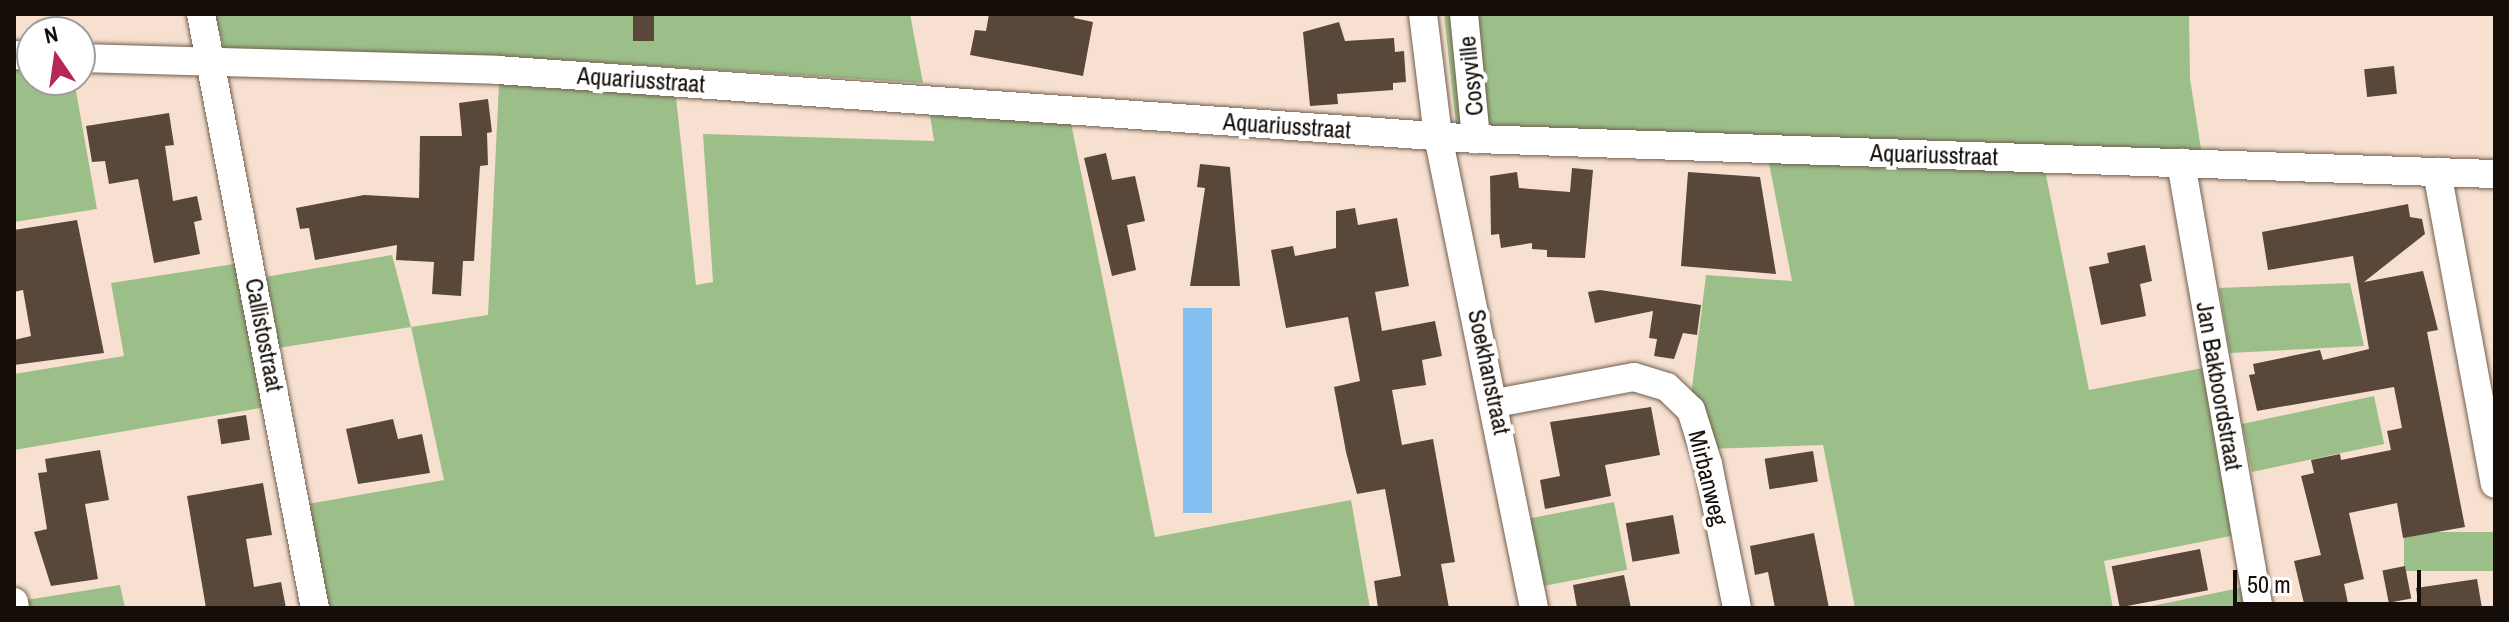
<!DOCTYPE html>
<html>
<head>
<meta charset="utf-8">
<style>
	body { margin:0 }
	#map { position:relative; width:2509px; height:622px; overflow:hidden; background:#f7e0d0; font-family:"Archivo Narrow",sans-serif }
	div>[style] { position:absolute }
	.green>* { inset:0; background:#9cbf89; transform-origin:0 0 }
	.water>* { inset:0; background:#83bff1; transform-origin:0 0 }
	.building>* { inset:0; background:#59473a; transform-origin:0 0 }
	.roads { filter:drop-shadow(0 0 2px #715e4f) drop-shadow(0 0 2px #715e4f) }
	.minor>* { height:28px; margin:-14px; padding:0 14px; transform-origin:14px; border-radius:14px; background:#fff }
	span { translate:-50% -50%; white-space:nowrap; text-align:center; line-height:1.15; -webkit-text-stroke:8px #fff; paint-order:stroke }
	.street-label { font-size:24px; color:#140d08 }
	.frame { position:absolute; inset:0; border:16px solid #140d08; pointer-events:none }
	.north { position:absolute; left:16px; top:16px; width:80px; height:80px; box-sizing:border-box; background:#fff; border:2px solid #a19e9c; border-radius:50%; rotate:347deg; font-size:22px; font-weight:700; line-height:32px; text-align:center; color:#140d08 }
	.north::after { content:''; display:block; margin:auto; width:28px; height:36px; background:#b62759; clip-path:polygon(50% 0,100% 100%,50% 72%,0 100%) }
	.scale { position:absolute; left:2233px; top:570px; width:188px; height:36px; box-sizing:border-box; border:4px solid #140d08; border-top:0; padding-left:10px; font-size:24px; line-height:28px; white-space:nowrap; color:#140d08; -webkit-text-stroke:6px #fff; paint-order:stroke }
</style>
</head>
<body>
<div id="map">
	<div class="green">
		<i style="clip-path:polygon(215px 14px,910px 14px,923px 83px,497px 56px,224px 49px)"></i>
		<i style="clip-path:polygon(1444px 14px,2189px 14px,2190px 79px,2202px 155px,1456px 125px)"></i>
		<i style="clip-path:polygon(14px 64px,32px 64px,32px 80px,74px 80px,97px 209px,14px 222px)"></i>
		<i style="clip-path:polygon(499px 83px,676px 97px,696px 285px,713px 282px,703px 134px,934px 141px,930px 115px,1071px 123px,1155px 537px,1351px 500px,1370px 608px,326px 608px,308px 504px,444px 480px,411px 327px,278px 348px,265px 277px,392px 255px,411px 327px,488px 315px)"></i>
		<i style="clip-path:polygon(1768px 158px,2045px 170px,2089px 390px,2213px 366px,2246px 533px,2104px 561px,2113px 608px,1855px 608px,1823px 445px,1708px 449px,1691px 396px,1706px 275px,1792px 281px)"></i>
		<i style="clip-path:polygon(247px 262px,272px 406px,14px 450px,14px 374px,124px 356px,111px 283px)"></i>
		<i style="clip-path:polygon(2350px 283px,2364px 346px,2230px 353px,2219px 288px)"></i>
		<i style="left:2374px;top:396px;width:49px;height:135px;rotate:78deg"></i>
		<i style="left:1614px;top:502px;width:69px;height:89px;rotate:79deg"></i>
		<i style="left:2495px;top:532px;width:39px;height:91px;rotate:90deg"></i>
		<i style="clip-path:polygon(120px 585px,125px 608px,22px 608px,20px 601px)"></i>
		<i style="clip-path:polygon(2254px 585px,2258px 608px,2142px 608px)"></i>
	</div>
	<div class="water">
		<i style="left:1183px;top:308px;width:29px;height:205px"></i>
	</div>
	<div class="building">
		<i style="left:633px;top:14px;width:21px;height:27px"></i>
		<i style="clip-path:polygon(989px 14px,1075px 14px,1074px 18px,1093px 22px,1083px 76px,970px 55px,975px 30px,986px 31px)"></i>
		<i style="clip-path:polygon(1339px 22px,1345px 41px,1394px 38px,1395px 52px,1404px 51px,1406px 82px,1393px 83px,1393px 90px,1337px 94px,1338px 104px,1310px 106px,1303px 32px)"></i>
		<i style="left:2394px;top:66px;width:28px;height:30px;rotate:84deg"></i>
		<i style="clip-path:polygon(488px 99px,492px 132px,487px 133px,488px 165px,480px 166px,474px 261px,463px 261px,461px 296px,432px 294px,434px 262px,396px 260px,397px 245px,315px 260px,309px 228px,300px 229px,296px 208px,364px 195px,419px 198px,420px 136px,462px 136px,459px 103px)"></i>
		<i style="clip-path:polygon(169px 113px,174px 145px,165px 146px,173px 201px,197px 196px,202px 220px,194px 222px,200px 254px,154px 263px,138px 179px,109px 184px,105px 161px,92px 162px,86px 126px)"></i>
		<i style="clip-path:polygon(1106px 153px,1112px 180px,1135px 176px,1145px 221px,1127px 225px,1136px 270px,1112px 276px,1084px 158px)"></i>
		<i style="clip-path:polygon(1200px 164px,1230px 167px,1240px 286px,1190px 286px,1205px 188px,1197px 187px)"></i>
		<i style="clip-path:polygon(1572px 168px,1593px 170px,1585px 258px,1547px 257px,1547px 250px,1532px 249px,1532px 243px,1501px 248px,1499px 234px,1491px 235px,1490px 176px,1517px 172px,1519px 188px,1570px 192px)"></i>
		<i style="clip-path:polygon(1688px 172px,1760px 177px,1776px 274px,1681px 266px)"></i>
		<i style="clip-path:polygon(2408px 204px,2410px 217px,2422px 219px,2425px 234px,2364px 282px,2423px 271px,2438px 330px,2427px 332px,2465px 527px,2403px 538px,2397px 503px,2349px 513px,2364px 579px,2344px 584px,2349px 608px,2305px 608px,2294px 561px,2321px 555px,2301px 476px,2314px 473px,2311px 460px,2340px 454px,2341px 460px,2391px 450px,2387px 431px,2402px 428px,2394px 387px,2257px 411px,2249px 375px,2255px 374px,2253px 364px,2320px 350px,2323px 360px,2369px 349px,2353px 256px,2268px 270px,2262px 232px)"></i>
		<i style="clip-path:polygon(1355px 208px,1358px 225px,1397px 218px,1409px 286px,1375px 292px,1382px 331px,1435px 321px,1442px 356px,1422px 360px,1426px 385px,1392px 390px,1402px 445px,1433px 439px,1455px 562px,1441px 564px,1449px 608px,1378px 608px,1374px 581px,1401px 576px,1385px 489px,1357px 494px,1346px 452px,1334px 387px,1360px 381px,1348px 317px,1286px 328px,1271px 250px,1293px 246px,1295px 256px,1336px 248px,1336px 211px)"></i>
		<i style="clip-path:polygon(77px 220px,104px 353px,14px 365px,14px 340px,31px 336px,23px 290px,14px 292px,14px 230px)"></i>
		<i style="clip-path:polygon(2145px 245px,2152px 281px,2140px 284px,2146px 316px,2101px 325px,2089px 267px,2109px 263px,2107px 253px)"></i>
		<i style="clip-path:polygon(1600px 290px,1701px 305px,1697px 335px,1683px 333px,1674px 359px,1654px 356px,1657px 339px,1649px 338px,1653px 311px,1595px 323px,1588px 292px)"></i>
		<i style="clip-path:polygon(1651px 407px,1660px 455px,1605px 465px,1611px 496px,1545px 509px,1540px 480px,1560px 476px,1550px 422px)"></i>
		<i style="left:246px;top:415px;width:25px;height:29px;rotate:81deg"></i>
		<i style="clip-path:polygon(393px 419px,398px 439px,422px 434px,430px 473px,358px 484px,346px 429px)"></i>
		<i style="clip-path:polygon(100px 450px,109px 500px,85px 504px,98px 579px,51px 586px,34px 532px,47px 529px,38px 473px,47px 472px,45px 459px)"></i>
		<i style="left:1813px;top:451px;width:31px;height:49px;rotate:81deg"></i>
		<i style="clip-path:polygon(263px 483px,272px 535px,246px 539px,254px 587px,281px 582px,286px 608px,206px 608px,187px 496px)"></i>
		<i style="left:1673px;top:515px;width:39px;height:48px;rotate:80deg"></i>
		<i style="clip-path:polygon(1814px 533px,1829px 608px,1775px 608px,1768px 572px,1755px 575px,1750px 546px)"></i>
		<i style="left:2200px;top:549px;width:42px;height:90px;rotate:79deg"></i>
		<i style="left:2405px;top:566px;width:33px;height:23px;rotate:79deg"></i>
		<i style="clip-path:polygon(1624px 575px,1631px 608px,1577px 608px,1573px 585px)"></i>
		<i style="clip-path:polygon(2477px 579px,2482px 608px,2419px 608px,2416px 588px)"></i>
	</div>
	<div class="roads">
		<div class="minor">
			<i style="left:201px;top:14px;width:605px;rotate:79.14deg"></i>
			<i style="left:1423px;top:14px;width:123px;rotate:83deg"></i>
			<i style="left:1438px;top:136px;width:482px;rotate:78.5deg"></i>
			<i style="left:1464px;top:14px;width:126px;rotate:84.5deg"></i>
			<i style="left:14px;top:55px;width:18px;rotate:3deg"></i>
			<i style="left:80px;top:58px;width:417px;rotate:1.6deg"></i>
			<i style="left:497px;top:70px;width:981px;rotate:4.03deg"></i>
			<i style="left:1476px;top:139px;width:1020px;rotate:1.97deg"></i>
			<i style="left:2181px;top:163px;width:452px;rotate:80.1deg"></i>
			<i style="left:2437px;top:172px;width:317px;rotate:79.5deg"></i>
			<i style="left:1496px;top:403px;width:140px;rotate:-10.7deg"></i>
			<i style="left:1634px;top:377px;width:34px;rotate:17deg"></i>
			<i style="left:1667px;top:387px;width:33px;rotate:44deg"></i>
			<i style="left:1691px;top:410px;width:57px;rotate:72.5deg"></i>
			<i style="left:1708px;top:464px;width:147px;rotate:78.6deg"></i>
			<i style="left:14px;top:602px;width:6px;rotate:81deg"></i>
		</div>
	</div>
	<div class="street-label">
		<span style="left:1471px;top:76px;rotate:-96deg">Cosyville</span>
		<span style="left:641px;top:80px;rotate:4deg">Aquariusstraat</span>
		<span style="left:1287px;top:126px;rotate:4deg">Aquariusstraat</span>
		<span style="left:1934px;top:155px;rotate:2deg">Aquariusstraat</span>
		<span style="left:264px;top:335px;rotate:79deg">Callistostraat</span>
		<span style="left:1489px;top:372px;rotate:78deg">Soekhanstraat</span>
		<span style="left:2219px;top:386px;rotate:80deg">Jan Bakboordstraat</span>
		<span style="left:1708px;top:478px;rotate:76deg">Mirbanweg</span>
	</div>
	<div class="frame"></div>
	<div class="north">N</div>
	<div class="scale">50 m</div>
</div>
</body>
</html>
